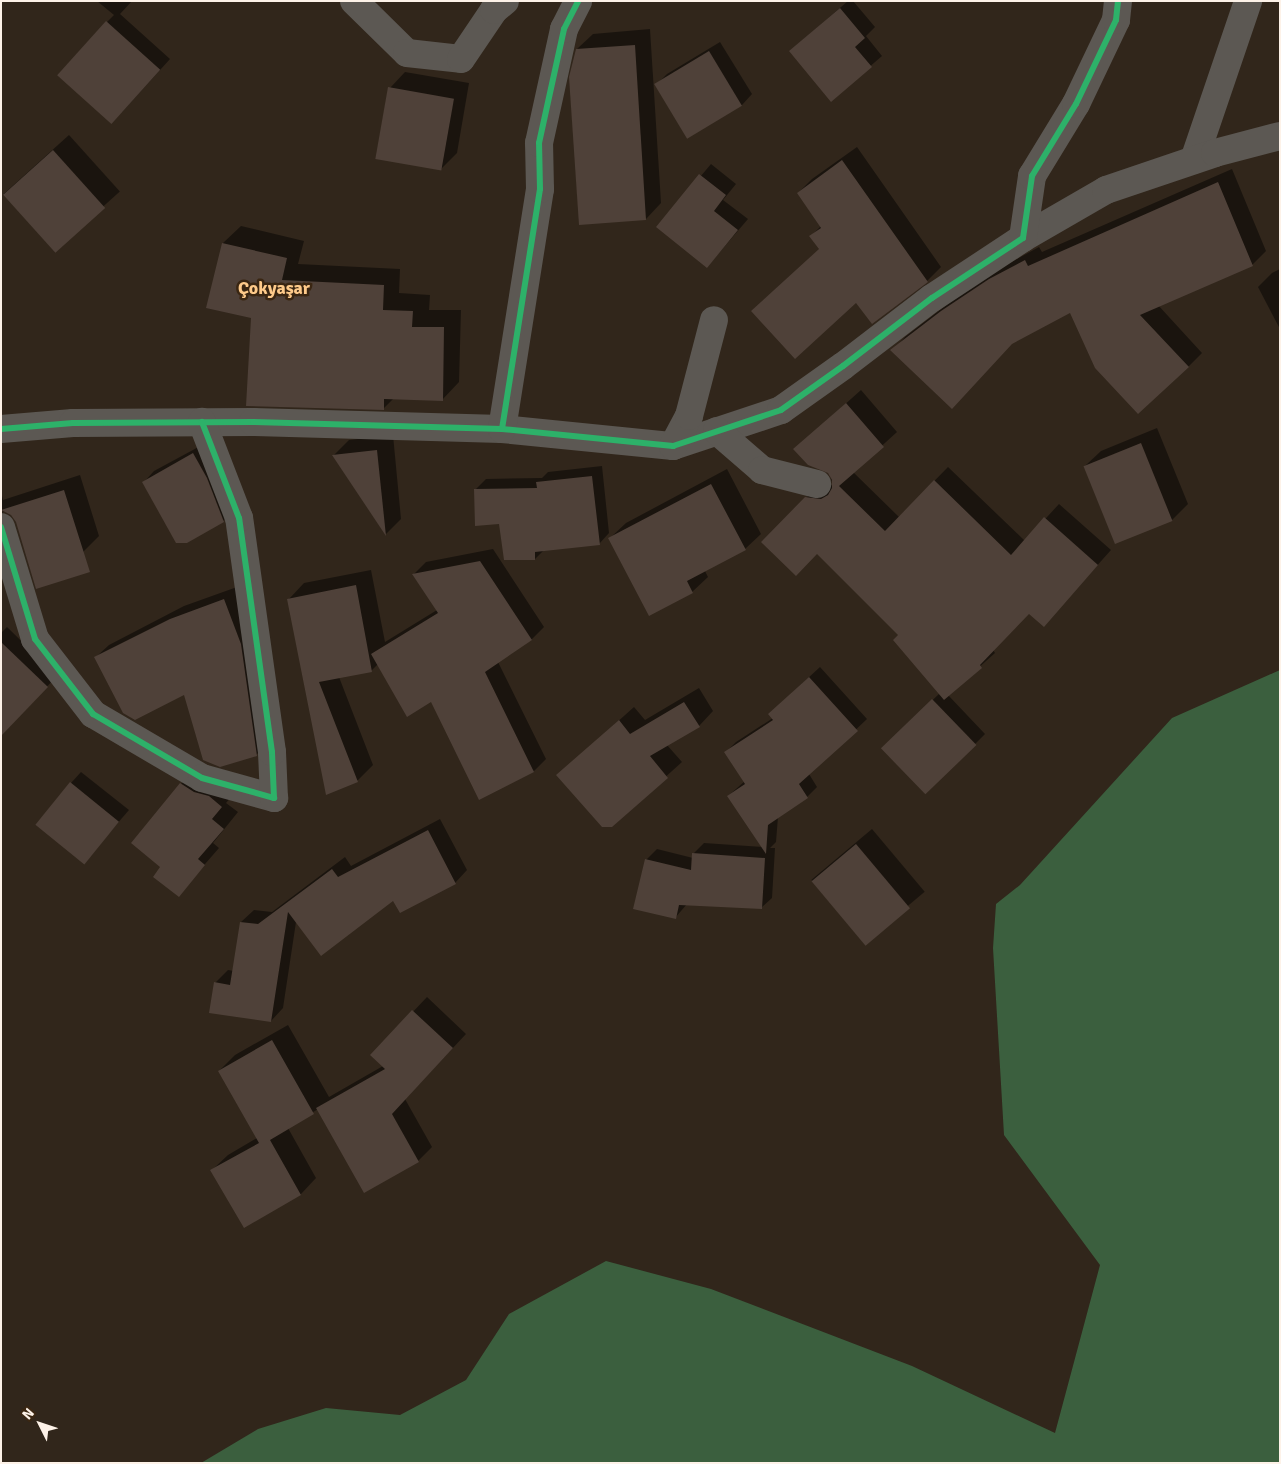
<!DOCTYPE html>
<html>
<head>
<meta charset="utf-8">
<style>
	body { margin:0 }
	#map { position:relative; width:1281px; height:1464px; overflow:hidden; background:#31261b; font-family:Signika,sans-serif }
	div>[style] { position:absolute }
	.forest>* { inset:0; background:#3b5f3e }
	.shadow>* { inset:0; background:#0007; transform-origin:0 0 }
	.building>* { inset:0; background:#4f4139; transform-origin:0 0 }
	.minor>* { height:28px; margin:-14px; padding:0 14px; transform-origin:14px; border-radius:14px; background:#5c5853 }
	.cycleway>* { height:6px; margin:-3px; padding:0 3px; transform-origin:3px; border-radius:3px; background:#2db169 }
	span { translate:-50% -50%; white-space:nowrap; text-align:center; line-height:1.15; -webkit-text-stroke:5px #3a2612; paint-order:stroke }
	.quarter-label { font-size:18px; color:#feca8a; font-weight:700 }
	.frame { position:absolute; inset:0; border:2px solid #fdf2e8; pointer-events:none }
	.north { position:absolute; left:15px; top:1399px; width:50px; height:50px; -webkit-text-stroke:4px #3a2612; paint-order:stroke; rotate:311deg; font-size:14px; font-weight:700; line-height:20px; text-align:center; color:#fdf2e8 }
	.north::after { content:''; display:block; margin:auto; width:18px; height:22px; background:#fdf2e8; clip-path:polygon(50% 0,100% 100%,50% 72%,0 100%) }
</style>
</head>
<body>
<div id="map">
	<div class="forest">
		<i style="clip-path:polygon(1280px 670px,1280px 1463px,201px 1463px,258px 1429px,326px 1408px,400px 1415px,466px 1380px,509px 1314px,606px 1261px,711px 1289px,912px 1366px,1055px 1433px,1100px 1265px,1004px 1135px,993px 948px,996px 904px,1020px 885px,1172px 718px)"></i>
	</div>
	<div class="shadow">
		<i style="clip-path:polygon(97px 1px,132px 1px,120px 14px,170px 59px,122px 112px,107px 22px,114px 15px)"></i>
		<i style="clip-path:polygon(848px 1px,853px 1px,875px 27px,866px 36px,882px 56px,831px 100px,790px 51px)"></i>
		<i style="clip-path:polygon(650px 29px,661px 203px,646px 219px,577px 49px,593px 34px)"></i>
		<i style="clip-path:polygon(720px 42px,752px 94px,742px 105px,687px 137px,656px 85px,667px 74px)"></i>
		<i style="clip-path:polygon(405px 72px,469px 83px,457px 153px,441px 169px,390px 88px)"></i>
		<i style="left:69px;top:135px;width:76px;height:88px;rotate:48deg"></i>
		<i style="clip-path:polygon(857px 147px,941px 267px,927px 281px,820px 249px,811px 236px,821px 226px,798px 193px,812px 179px)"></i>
		<i style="clip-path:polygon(711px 164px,736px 184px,723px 200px,748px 219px,707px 267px,658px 227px)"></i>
		<i style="clip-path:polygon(1232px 169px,1266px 251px,1252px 265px,1158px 305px,1202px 353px,1188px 367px,1071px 311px,892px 351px,905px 337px,957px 297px,1004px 266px,1039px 247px,1042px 252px)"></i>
		<i style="clip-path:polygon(241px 226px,304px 241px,298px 264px,400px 269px,399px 293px,430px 295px,429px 310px,461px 310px,459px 382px,442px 400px,394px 398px,383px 409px,252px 318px,223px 243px)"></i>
		<i style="clip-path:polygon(1280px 269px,1280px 329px,1258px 287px,1272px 273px)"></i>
		<i style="clip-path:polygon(861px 390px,897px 432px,853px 472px,899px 517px,948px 467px,1025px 541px,1059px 504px,1111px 550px,1044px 625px,1029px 612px,993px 650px,995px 653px,948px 695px,985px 734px,975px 744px,893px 738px,940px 693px,900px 635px,817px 553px,763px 542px,820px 484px,833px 485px,829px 472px,795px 449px)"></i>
		<i style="clip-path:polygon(1157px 428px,1188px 504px,1172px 520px,1085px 466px,1101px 451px)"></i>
		<i style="clip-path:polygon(393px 435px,401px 519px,386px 534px,334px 455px,349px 440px)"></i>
		<i style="clip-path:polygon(204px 444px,234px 510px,223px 521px,144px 482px,154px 471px)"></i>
		<i style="clip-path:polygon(602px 466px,609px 533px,599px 544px,544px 550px,535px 559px,500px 522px,476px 489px,486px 479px,542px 478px,548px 472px)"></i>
		<i style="clip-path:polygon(727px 469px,761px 534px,745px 549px,705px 571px,708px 577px,692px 592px,610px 538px,626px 523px)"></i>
		<i style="clip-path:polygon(80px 475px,99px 536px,83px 552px,17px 521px,12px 514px,2px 511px,15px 559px,1px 573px,1px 492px,3px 500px)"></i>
		<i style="clip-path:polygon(493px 549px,544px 627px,532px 639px,498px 662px,546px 759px,534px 771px,378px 664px,372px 670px,339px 677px,373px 765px,358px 780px,327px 793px,289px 599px,304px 583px,371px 570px,385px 642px,437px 610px,413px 575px,426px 562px)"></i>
		<i style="clip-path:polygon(237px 587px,269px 742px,256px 755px,185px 693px,96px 657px,109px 645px,184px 606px)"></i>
		<i style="clip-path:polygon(7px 627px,57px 676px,16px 719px,1px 725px,1px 633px)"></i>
		<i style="clip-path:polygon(820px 667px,867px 719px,809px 774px,817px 787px,807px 797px,778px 817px,776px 842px,770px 848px,775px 848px,772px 898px,761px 908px,687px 904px,675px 918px,646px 860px,657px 849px,693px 858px,693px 854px,704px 843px,763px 847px,728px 796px,745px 781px,726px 752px,736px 742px,773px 718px,780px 704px)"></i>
		<i style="clip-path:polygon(699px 688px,713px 711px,699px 726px,667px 745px,682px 762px,611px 826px,558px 775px,634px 707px,645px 720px)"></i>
		<i style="clip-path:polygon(197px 768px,237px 790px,226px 803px,238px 812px,213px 843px,219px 848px,178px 895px,162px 867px,181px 784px)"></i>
		<i style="clip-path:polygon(81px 772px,129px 810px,84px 862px,71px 783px)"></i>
		<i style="clip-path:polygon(440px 819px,467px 870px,455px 883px,296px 922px,283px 1008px,271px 1021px,215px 983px,228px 970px,234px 971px,241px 922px,254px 910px,272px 912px,345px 857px,351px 866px)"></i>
		<i style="left:872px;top:829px;width:82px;height:79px;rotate:50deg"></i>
		<i style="clip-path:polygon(427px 997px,466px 1034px,405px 1099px,432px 1147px,418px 1161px,318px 1109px,288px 1128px,316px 1178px,301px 1194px,244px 1226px,212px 1170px,228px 1155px,257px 1138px,219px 1071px,235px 1055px,288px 1025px,329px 1097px,383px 1066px,372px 1055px)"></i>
	</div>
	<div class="building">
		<i style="clip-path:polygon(840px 8px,865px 38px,855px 47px,872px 67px,831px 102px,789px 51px)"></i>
		<i style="left:106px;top:21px;width:73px;height:73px;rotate:42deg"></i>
		<i style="clip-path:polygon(635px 45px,646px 220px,579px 225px,569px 77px,576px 49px)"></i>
		<i style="left:709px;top:51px;width:64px;height:64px;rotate:59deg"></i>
		<i style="left:388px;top:87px;width:67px;height:73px;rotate:10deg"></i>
		<i style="left:53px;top:150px;width:78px;height:67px;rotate:48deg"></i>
		<i style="clip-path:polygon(842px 160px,928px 282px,872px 324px,856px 303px,795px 359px,751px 311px,819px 249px,809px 236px,821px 228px,797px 193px)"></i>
		<i style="clip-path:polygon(699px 174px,726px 195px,714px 211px,738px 230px,707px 268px,656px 227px)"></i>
		<i style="clip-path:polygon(1218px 182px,1253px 266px,1140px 315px,1189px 367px,1138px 414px,1095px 368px,1070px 313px,1012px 344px,952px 409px,890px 350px,941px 311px,989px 279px,1025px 260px,1028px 266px)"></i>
		<i style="clip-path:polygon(222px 243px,287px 258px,282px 280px,384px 285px,383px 310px,413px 311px,412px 327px,444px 327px,443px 401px,384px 399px,384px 410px,246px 406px,251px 318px,206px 308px)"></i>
		<i style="clip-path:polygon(846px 403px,884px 447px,839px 486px,885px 531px,934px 480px,1011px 555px,1044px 517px,1098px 565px,1044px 627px,1029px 614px,980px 665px,982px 668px,944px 700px,893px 640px,898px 635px,817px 554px,796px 576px,761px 542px,805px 497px,821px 499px,828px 495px,832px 488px,832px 480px,828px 473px,808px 465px,793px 449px)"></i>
		<i style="left:1141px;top:443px;width:84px;height:62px;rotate:68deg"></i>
		<i style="clip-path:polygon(377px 450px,386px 536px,332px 455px)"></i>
		<i style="clip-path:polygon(193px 453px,207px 478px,224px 522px,187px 543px,176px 543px,142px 482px)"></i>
		<i style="clip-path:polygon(592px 476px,600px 545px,535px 552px,535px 560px,504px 560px,499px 524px,475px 526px,474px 489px,537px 488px,536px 482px)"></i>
		<i style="clip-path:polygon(711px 484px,746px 550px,687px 581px,693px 593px,649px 616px,608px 538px)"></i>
		<i style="clip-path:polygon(64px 490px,90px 572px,36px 589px,16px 522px,11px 515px,1px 510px)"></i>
		<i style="clip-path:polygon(480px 561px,532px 640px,485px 672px,534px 772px,479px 800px,431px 702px,407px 717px,371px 654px,438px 613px,412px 574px)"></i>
		<i style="clip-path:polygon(356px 585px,372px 672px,319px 682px,358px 782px,326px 795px,287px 599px)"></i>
		<i style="clip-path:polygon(224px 599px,241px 644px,257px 756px,220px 767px,203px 760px,184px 695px,135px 720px,123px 713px,94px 657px,170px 619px)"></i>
		<i style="clip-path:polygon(1px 642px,48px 687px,1px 736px)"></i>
		<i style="clip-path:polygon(809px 677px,858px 731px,799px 784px,808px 798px,768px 825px,766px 854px,727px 796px,745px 784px,724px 752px,773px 720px,768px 714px)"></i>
		<i style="left:932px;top:699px;width:64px;height:71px;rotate:46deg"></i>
		<i style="clip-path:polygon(684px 702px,700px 727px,650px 756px,668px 778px,612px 827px,602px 827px,556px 775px,619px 720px,630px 734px)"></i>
		<i style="left:70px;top:782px;width:63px;height:55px;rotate:39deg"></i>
		<i style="clip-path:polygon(180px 783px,194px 792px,209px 796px,222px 807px,212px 819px,224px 829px,198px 859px,205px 865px,179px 897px,153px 877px,160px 867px,131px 843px)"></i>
		<i style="clip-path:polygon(428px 830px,456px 884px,400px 913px,393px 901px,321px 956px,288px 912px,271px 1022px,209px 1013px,214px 982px,230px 985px,240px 922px,258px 924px,332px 869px,338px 877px)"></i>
		<i style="left:856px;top:844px;width:84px;height:58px;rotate:50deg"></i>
		<i style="clip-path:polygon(692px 853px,765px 858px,762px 909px,679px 905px,676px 919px,633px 909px,645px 859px,691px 870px)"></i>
		<i style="clip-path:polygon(412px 1010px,453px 1048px,392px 1114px,419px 1162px,364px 1193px,316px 1108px,385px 1069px,370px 1055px)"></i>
		<i style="clip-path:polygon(272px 1040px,314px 1114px,270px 1140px,301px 1195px,244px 1228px,210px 1170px,259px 1143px,218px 1071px)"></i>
	</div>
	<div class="minor">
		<i style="left:354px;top:1px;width:74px;rotate:44.5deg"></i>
		<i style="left:407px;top:53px;width:54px;rotate:6.3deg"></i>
		<i style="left:461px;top:59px;width:59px;rotate:-56deg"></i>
		<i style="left:494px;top:10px;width:14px;rotate:-39deg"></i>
		<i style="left:1194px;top:160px;width:168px;rotate:-71.2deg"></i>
		<i style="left:1023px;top:238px;width:96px;rotate:-30deg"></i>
		<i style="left:1106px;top:190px;width:115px;rotate:-18.7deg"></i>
		<i style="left:1215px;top:153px;width:67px;rotate:-14.7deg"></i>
		<i style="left:1px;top:429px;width:72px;rotate:-4.8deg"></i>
		<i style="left:73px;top:423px;width:180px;rotate:-0.3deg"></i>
		<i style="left:253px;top:422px;width:249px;rotate:1.6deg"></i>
		<i style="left:502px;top:429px;width:172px;rotate:5.7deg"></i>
		<i style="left:673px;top:446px;width:114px;rotate:-18.4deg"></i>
		<i style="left:781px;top:410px;width:76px;rotate:-35.4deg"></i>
		<i style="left:843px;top:366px;width:112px;rotate:-37.4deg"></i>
		<i style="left:932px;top:298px;width:109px;rotate:-33.4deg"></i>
		<i style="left:1023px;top:238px;width:63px;rotate:-81.7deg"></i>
		<i style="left:1032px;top:176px;width:84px;rotate:-58.6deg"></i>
		<i style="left:1076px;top:104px;width:93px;rotate:-64.5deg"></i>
		<i style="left:1116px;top:20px;width:19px;rotate:-84deg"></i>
		<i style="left:502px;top:429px;width:243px;rotate:-81deg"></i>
		<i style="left:540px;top:189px;width:46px;rotate:-91.2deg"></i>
		<i style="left:539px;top:143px;width:117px;rotate:-77.6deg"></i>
		<i style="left:564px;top:29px;width:31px;rotate:-63deg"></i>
		<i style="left:717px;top:431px;width:60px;rotate:40.9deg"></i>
		<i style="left:762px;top:470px;width:57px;rotate:14.3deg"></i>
		<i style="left:673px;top:446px;width:34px;rotate:-62deg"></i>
		<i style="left:689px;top:416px;width:99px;rotate:-75.4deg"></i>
		<i style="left:1px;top:527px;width:117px;rotate:73.1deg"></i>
		<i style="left:35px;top:639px;width:95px;rotate:52.3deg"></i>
		<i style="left:93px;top:714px;width:126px;rotate:30.4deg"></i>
		<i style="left:202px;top:778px;width:75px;rotate:15.5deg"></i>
		<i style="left:274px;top:798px;width:46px;rotate:-92.5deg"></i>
		<i style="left:272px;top:752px;width:236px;rotate:-98deg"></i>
		<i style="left:239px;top:518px;width:103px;rotate:-111.1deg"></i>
	</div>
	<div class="cycleway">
		<i style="left:1px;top:429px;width:72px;rotate:-4.8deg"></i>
		<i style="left:73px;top:423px;width:180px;rotate:-0.3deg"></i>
		<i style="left:253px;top:422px;width:249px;rotate:1.6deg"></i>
		<i style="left:502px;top:429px;width:172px;rotate:5.7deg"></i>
		<i style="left:673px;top:446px;width:114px;rotate:-18.4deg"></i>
		<i style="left:781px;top:410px;width:76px;rotate:-35.4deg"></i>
		<i style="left:843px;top:366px;width:112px;rotate:-37.4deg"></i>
		<i style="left:932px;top:298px;width:109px;rotate:-33.4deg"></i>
		<i style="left:1023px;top:238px;width:63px;rotate:-81.7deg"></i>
		<i style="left:1032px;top:176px;width:84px;rotate:-58.6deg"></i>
		<i style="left:1076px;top:104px;width:93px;rotate:-64.5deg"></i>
		<i style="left:1116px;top:20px;width:19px;rotate:-84deg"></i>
		<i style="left:502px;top:429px;width:243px;rotate:-81deg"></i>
		<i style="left:540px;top:189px;width:46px;rotate:-91.2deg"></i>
		<i style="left:539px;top:143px;width:117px;rotate:-77.6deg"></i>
		<i style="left:564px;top:29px;width:31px;rotate:-63deg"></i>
		<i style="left:1px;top:527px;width:117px;rotate:73.1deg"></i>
		<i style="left:35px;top:639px;width:95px;rotate:52.3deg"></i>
		<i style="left:93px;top:714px;width:126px;rotate:30.4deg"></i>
		<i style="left:202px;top:778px;width:75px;rotate:15.5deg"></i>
		<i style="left:274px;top:798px;width:46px;rotate:-92.5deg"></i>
		<i style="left:272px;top:752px;width:236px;rotate:-98deg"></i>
		<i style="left:239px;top:518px;width:103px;rotate:-111.1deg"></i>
	</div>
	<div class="quarter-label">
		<span style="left:274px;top:288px">Çokyaşar</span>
	</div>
	<div class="frame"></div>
	<div class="north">N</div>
</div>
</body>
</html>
